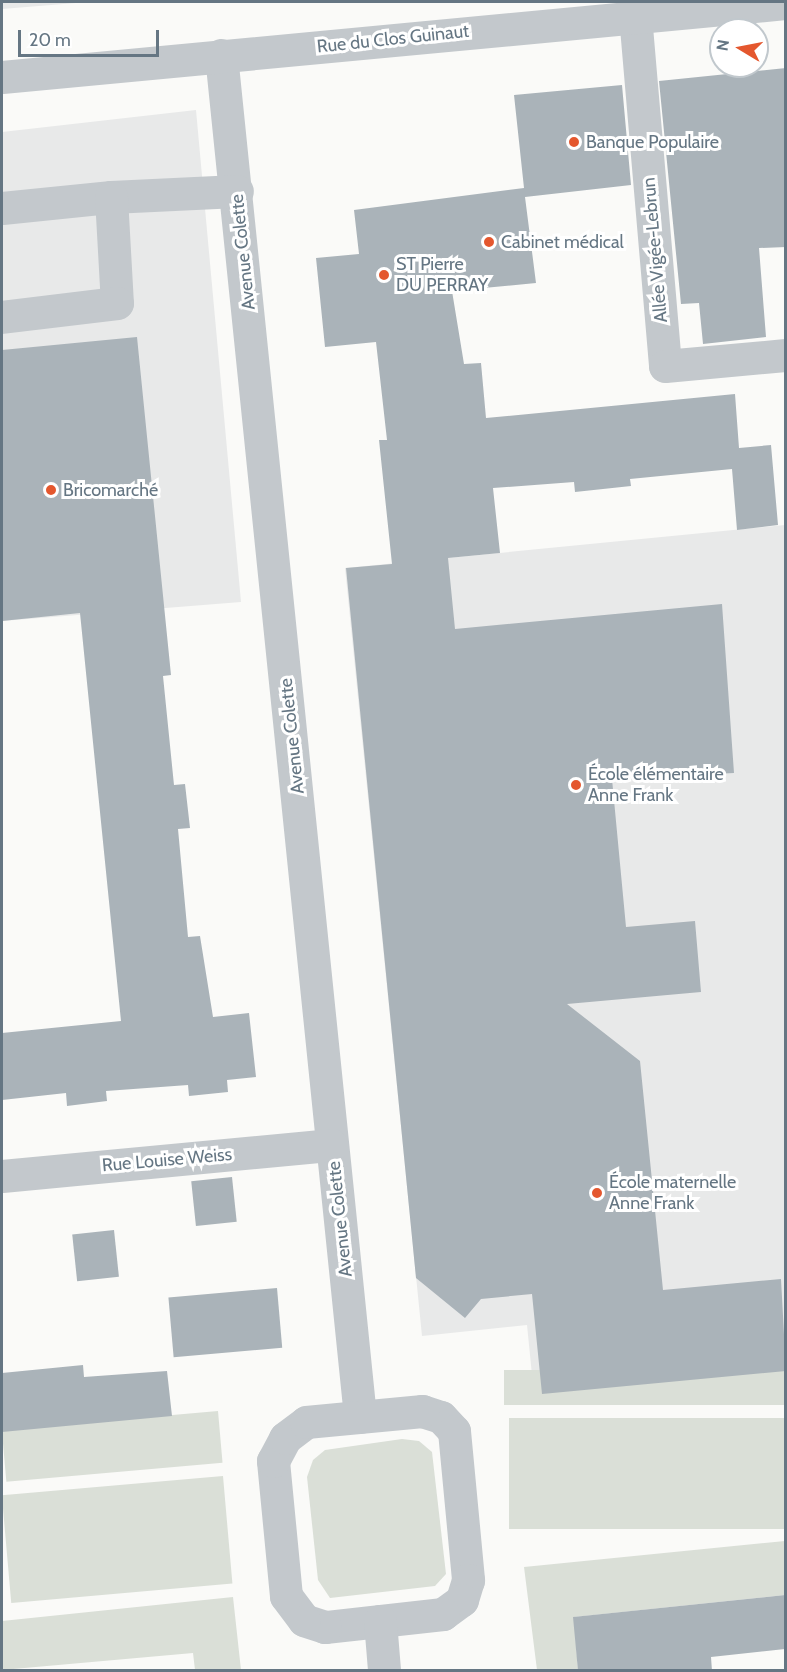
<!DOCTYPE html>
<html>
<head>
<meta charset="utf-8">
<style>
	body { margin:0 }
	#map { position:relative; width:787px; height:1672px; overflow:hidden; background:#fafaf8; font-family:Cabin,sans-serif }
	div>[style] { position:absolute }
	.built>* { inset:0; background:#e8e9e9 }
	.green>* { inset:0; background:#dadfd7; transform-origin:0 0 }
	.building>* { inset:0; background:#aab3b9; transform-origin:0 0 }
	.minor>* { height:33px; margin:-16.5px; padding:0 16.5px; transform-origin:16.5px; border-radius:16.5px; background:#c3c8cc }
	.dots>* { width:16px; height:16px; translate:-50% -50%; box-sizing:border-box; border:3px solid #fff; border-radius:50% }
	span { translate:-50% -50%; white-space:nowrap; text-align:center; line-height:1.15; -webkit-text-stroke:6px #fff; paint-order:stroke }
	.street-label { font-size:18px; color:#657683 }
	.poi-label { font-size:18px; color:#657683 }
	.left { translate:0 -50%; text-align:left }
	.frame { position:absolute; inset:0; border:3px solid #657683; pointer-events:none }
	.north { position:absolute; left:709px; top:18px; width:60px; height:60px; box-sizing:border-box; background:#fff; border:2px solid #c1c8cd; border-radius:50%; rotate:280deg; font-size:16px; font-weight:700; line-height:24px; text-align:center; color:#657683 }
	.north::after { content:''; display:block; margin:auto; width:21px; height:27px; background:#e4572e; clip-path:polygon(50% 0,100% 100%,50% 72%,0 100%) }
	.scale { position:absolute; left:18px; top:30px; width:141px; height:27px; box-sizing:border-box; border:3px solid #657683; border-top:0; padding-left:8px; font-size:18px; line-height:21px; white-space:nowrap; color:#657683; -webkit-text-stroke:4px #fff; paint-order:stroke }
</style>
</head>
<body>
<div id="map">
	<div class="built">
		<i style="clip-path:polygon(2px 2px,88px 2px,2px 9px)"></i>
		<i style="clip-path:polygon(196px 110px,241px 602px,2px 621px,2px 132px)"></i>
		<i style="clip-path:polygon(785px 525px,785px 1370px,534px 1395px,527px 1325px,422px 1336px,345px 568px)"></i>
	</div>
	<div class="green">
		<i style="left:785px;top:1370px;width:35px;height:281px;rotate:90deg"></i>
		<i style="left:218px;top:1411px;width:52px;height:217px;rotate:85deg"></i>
		<i style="left:785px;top:1418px;width:111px;height:276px;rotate:90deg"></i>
		<i style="clip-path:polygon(402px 1439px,419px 1441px,432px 1452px,446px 1574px,435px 1586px,330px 1598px,318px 1580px,307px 1477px,313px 1460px,325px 1450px)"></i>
		<i style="left:223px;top:1476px;width:108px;height:222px;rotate:85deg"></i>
		<i style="clip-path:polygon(785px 1541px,785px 1595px,574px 1617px,578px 1670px,537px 1670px,524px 1567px)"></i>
		<i style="clip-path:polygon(233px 1597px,241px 1670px,195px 1670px,193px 1653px,2px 1670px,2px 1621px)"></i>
	</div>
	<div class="building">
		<i style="clip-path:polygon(786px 68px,786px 247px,759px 248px,766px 337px,703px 344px,699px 303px,681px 304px,659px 81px)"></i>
		<i style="clip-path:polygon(622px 85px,631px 185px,525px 197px,536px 283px,452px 291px,464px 364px,481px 363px,486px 418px,735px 394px,739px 448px,771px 445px,778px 525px,737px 530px,732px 469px,630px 479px,631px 486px,575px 492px,574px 482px,493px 488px,500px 553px,448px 558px,455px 629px,722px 604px,734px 773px,612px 779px,626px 927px,695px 921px,701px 992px,567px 1004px,640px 1061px,663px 1290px,781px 1279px,786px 1371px,542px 1394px,532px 1294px,481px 1299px,465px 1318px,416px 1278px,346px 568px,392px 564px,379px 440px,387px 440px,376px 342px,325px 347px,316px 258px,359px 254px,354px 210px,524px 188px,514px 95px)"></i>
		<i style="clip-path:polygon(137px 337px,171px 675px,163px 676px,174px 785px,185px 784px,190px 828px,178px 829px,188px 937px,200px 936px,213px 1017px,249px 1013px,256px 1077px,227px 1080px,228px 1092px,189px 1096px,188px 1085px,106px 1091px,107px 1101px,67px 1106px,66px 1093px,2px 1100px,2px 1033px,121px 1021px,80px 613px,2px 621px,2px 350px)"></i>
		<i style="left:232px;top:1177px;width:45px;height:41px;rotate:84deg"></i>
		<i style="left:114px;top:1230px;width:47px;height:42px;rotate:84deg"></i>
		<i style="left:277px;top:1288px;width:60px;height:109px;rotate:85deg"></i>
		<i style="clip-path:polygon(83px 1365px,84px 1377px,167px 1371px,172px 1416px,2px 1432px,2px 1373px)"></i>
		<i style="clip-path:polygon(785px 1595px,785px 1649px,711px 1657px,712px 1671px,578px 1671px,573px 1617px)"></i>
	</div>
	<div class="minor">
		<i style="left:635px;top:15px;width:352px;rotate:85.1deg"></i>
		<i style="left:665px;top:366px;width:121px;rotate:-5.2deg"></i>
		<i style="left:221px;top:55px;width:1369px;rotate:84.17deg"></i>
		<i style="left:2px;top:77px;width:787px;rotate:-5.39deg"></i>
		<i style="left:111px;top:197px;width:126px;rotate:-2.7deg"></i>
		<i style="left:2px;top:208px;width:110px;rotate:-5.8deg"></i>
		<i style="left:111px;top:197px;width:106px;rotate:86.8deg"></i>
		<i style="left:117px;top:303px;width:116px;rotate:173.1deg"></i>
		<i style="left:2px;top:1176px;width:331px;rotate:-5.4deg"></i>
		<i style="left:422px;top:1411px;width:20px;rotate:18deg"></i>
		<i style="left:441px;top:1417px;width:19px;rotate:47deg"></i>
		<i style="left:454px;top:1431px;width:150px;rotate:84.6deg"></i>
		<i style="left:468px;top:1580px;width:21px;rotate:107deg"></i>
		<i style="left:462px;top:1600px;width:24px;rotate:144deg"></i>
		<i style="left:443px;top:1614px;width:119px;rotate:173.7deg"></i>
		<i style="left:325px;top:1627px;width:22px;rotate:-162deg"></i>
		<i style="left:304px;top:1620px;width:30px;rotate:-127deg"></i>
		<i style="left:286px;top:1596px;width:136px;rotate:-95.5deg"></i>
		<i style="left:273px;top:1461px;width:26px;rotate:-62deg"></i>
		<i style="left:285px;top:1438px;width:26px;rotate:-37deg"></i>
		<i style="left:306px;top:1422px;width:117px;rotate:-5.4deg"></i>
		<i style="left:380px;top:1621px;width:49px;rotate:85.3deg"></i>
	</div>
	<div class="dots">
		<i style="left:574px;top:142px;background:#e4572e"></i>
		<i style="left:489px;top:242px;background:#e4572e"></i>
		<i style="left:384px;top:275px;background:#e4572e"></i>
		<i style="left:51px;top:490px;background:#e4572e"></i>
		<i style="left:576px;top:785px;background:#e4572e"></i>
		<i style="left:597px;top:1193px;background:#e4572e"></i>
	</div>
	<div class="street-label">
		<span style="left:393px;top:39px;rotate:-6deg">Rue du Clos Guinaut</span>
		<span style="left:655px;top:250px;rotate:-95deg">Allée Vigée-Lebrun</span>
		<span style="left:243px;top:252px;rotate:-96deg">Avenue Colette</span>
		<span style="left:292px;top:736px;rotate:-96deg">Avenue Colette</span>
		<span style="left:167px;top:1160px;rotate:-5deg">Rue Louise Weiss</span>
		<span style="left:340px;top:1219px;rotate:-96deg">Avenue Colette</span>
	</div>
	<div class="poi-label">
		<span class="left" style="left:586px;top:142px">Banque Populaire</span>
		<span class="left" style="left:501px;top:242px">Cabinet médical</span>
		<span class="left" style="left:396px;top:275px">ST Pierre<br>DU PERRAY</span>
		<span class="left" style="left:63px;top:490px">Bricomarché</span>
		<span class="left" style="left:588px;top:785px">École élémentaire<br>Anne Frank</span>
		<span class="left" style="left:609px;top:1193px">École maternelle<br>Anne Frank</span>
	</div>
	<div class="frame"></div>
	<div class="north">N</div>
	<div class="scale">20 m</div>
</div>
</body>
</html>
